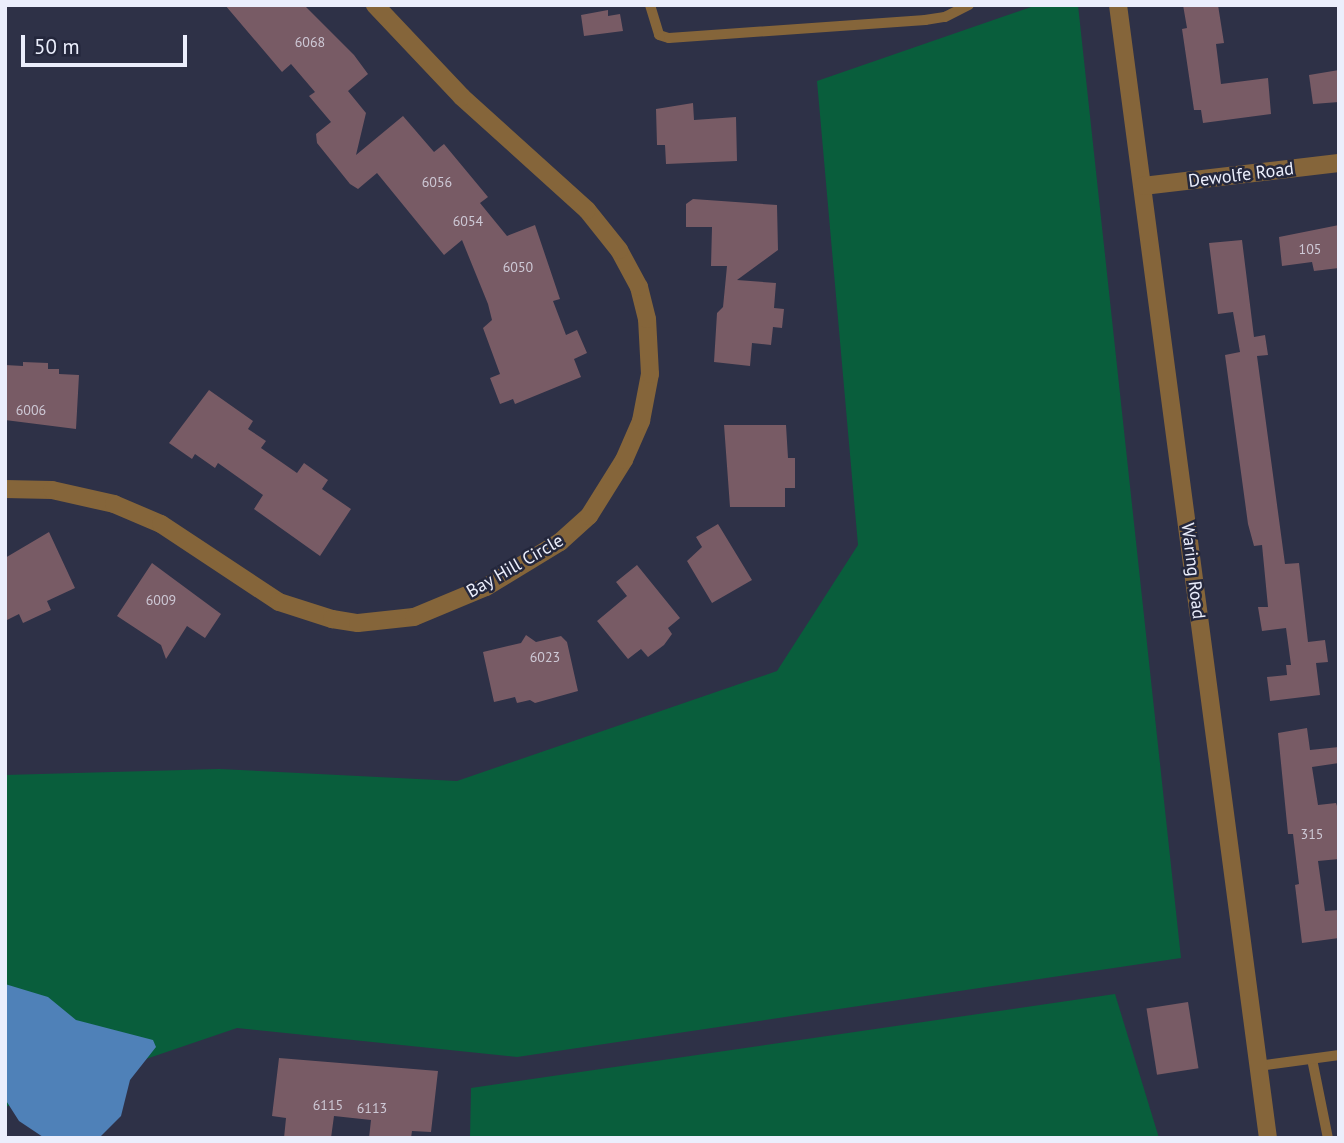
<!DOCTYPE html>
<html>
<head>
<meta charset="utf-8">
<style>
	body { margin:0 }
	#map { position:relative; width:1344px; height:1143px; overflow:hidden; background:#2e3147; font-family:"PT Sans",sans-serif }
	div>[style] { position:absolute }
	.green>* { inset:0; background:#095e3c }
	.water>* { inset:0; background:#4f81b8 }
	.building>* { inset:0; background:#785b65; transform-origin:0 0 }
	.lane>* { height:10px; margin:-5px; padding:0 5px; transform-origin:5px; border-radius:5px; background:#85653a }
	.street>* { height:18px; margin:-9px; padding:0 9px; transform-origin:9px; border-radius:9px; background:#85653a }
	span { translate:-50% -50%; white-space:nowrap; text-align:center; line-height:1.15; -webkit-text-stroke:5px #24273c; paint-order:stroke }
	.number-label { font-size:14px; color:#cec9d6 }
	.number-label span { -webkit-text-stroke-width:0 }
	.street-label { font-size:18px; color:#ebeefc }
	.frame { position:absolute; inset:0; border:7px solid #ebeefc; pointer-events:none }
	.scale { position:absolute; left:21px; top:35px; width:166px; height:32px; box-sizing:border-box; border:4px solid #ebeefc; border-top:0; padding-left:9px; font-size:21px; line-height:24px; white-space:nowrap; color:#ebeefc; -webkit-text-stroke:5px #24273c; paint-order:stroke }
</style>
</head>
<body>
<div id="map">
	<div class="green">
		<i style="clip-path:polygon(1037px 5px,1078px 5px,1181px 958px,517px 1057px,237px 1028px,5px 1107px,5px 775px,219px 769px,457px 781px,777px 671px,858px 545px,817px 81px)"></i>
		<i style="clip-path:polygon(1115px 994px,1159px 1138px,470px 1138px,471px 1088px)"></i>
	</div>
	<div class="water">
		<i style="clip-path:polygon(5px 984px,48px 997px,76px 1020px,153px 1040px,156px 1047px,130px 1080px,121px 1116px,99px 1138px,43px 1137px,19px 1121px,5px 1099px)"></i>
	</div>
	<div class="building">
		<i style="clip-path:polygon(225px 5px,304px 5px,354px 55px,368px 74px,348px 91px,366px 113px,356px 155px,403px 116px,434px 152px,444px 144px,488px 197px,480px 203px,507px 236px,535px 225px,560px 299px,553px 301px,566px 335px,577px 330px,587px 353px,574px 359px,581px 377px,515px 404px,513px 399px,500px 404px,490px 378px,500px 374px,483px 328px,492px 320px,488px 304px,462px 240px,444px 255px,377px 173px,358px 189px,350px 184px,317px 143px,316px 134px,331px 122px,309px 96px,315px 92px,291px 64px,282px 72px)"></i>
		<i style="clip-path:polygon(1183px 5px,1218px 5px,1224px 43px,1216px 44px,1221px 84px,1268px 78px,1271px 114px,1203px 123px,1201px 110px,1194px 110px,1182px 29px,1187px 28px)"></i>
		<i style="clip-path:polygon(608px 10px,608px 16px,620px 14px,623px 31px,584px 36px,581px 15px)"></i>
		<i style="clip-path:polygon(1339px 70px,1339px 102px,1313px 104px,1309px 75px)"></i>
		<i style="clip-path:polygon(693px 103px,694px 120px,736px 117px,737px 161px,666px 164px,665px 145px,657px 145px,656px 109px)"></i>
		<i style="clip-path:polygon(693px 199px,777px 205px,778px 250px,737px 280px,776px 283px,774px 308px,784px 309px,782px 328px,773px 327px,771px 345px,752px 343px,750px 366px,714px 362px,717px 313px,723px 307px,727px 266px,711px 266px,712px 227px,686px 227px,686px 204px)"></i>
		<i style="clip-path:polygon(1339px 225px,1339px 268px,1314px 271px,1312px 262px,1282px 266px,1279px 237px)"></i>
		<i style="clip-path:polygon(1242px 240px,1254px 337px,1265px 335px,1268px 355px,1257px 356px,1285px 564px,1299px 563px,1308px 642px,1325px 640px,1328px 662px,1316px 663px,1320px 695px,1270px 701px,1267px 677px,1287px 675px,1286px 665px,1291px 665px,1286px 628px,1262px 631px,1258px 607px,1268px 607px,1262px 545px,1254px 546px,1248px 524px,1225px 355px,1240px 352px,1233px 312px,1218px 314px,1209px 243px)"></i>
		<i style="clip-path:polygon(23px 362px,48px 363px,48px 369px,59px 369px,59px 374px,79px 375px,76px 429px,5px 420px,5px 365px,23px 366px)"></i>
		<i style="clip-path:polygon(209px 390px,253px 421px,248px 429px,266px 441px,261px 448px,297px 473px,304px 463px,328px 480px,322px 489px,351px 509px,320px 556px,254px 509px,263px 495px,218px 463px,215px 468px,195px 454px,192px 459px,169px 443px)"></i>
		<i style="clip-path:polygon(724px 425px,786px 425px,788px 458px,795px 458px,795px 488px,785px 488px,785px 507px,730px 507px)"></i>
		<i style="clip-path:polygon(718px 524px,752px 580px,712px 603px,687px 561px,702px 547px,696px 537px)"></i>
		<i style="clip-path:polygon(49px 532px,75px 588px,47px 601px,51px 610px,23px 623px,19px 614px,5px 621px,5px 558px)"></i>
		<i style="clip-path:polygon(152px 563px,221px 614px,205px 638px,187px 626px,166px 659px,161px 645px,117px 616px)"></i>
		<i style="clip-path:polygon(637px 565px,680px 618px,668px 628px,672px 634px,664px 645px,648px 657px,641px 649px,628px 659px,597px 621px,627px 596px,616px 582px)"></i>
		<i style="clip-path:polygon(526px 635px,536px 642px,561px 636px,567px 642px,578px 691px,535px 703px,530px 700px,517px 703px,515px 697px,494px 702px,483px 652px,521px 643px)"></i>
		<i style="clip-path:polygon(1307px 728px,1310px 750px,1339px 747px,1339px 763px,1312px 767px,1318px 805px,1336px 803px,1339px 812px,1339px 859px,1318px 861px,1325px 911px,1339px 910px,1339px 938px,1302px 943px,1295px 885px,1299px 884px,1293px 834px,1288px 834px,1278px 733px)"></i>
		<i style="left:1188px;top:1002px;width:67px;height:42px;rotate:81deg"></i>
		<i style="clip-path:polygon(279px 1058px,438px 1071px,431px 1132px,412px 1131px,411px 1138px,369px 1138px,371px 1120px,334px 1116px,331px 1138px,284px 1138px,286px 1118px,272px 1116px)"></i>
	</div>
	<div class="lane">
		<i style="left:650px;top:5px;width:31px;rotate:73deg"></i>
		<i style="left:659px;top:35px;width:10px;rotate:17deg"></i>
		<i style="left:669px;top:38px;width:257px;rotate:-4deg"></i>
		<i style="left:925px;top:20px;width:20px;rotate:-9deg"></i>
		<i style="left:945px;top:17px;width:27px;rotate:-27deg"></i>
		<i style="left:1312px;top:1059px;width:81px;rotate:78.6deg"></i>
		<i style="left:1258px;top:1066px;width:82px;rotate:-7.7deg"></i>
	</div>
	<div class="street">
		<i style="left:1118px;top:5px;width:1143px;rotate:82.46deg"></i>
		<i style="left:1143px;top:186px;width:197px;rotate:-6.7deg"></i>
		<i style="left:5px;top:489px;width:47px;rotate:1.2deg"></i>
		<i style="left:52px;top:490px;width:64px;rotate:12.7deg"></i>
		<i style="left:114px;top:504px;width:51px;rotate:23.1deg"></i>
		<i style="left:161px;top:524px;width:141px;rotate:33.5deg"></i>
		<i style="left:279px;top:602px;width:56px;rotate:17.8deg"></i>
		<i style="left:332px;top:619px;width:26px;rotate:9deg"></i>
		<i style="left:358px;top:623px;width:56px;rotate:-6.1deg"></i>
		<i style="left:414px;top:617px;width:78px;rotate:-22.6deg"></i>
		<i style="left:486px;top:587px;width:87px;rotate:-31.3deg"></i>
		<i style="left:560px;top:542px;width:39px;rotate:-42deg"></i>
		<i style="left:589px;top:516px;width:66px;rotate:-58deg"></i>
		<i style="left:624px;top:460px;width:43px;rotate:-66.4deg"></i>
		<i style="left:641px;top:421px;width:48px;rotate:-79.2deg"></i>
		<i style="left:650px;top:374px;width:55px;rotate:-93.1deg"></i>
		<i style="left:647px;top:319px;width:33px;rotate:-104deg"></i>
		<i style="left:639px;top:287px;width:42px;rotate:-118.4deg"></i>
		<i style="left:619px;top:250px;width:51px;rotate:-128.7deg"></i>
		<i style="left:587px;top:210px;width:169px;rotate:-137.9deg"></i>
		<i style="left:462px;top:97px;width:127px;rotate:-133.4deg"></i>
	</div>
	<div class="number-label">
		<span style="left:310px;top:42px">6068</span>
		<span style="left:437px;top:182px">6056</span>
		<span style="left:468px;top:221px">6054</span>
		<span style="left:1310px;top:249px">105</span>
		<span style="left:518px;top:267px">6050</span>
		<span style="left:31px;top:410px">6006</span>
		<span style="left:161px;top:600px">6009</span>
		<span style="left:545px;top:657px">6023</span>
		<span style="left:1312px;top:834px">315</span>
		<span style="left:328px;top:1105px">6115</span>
		<span style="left:372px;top:1108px">6113</span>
	</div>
	<div class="street-label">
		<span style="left:1241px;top:175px;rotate:-7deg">Dewolfe Road</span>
		<span style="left:515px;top:566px;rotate:-30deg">Bay Hill Circle</span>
		<span style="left:1193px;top:571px;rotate:83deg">Waring Road</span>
	</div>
	<div class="frame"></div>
	<div class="scale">50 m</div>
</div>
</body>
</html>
